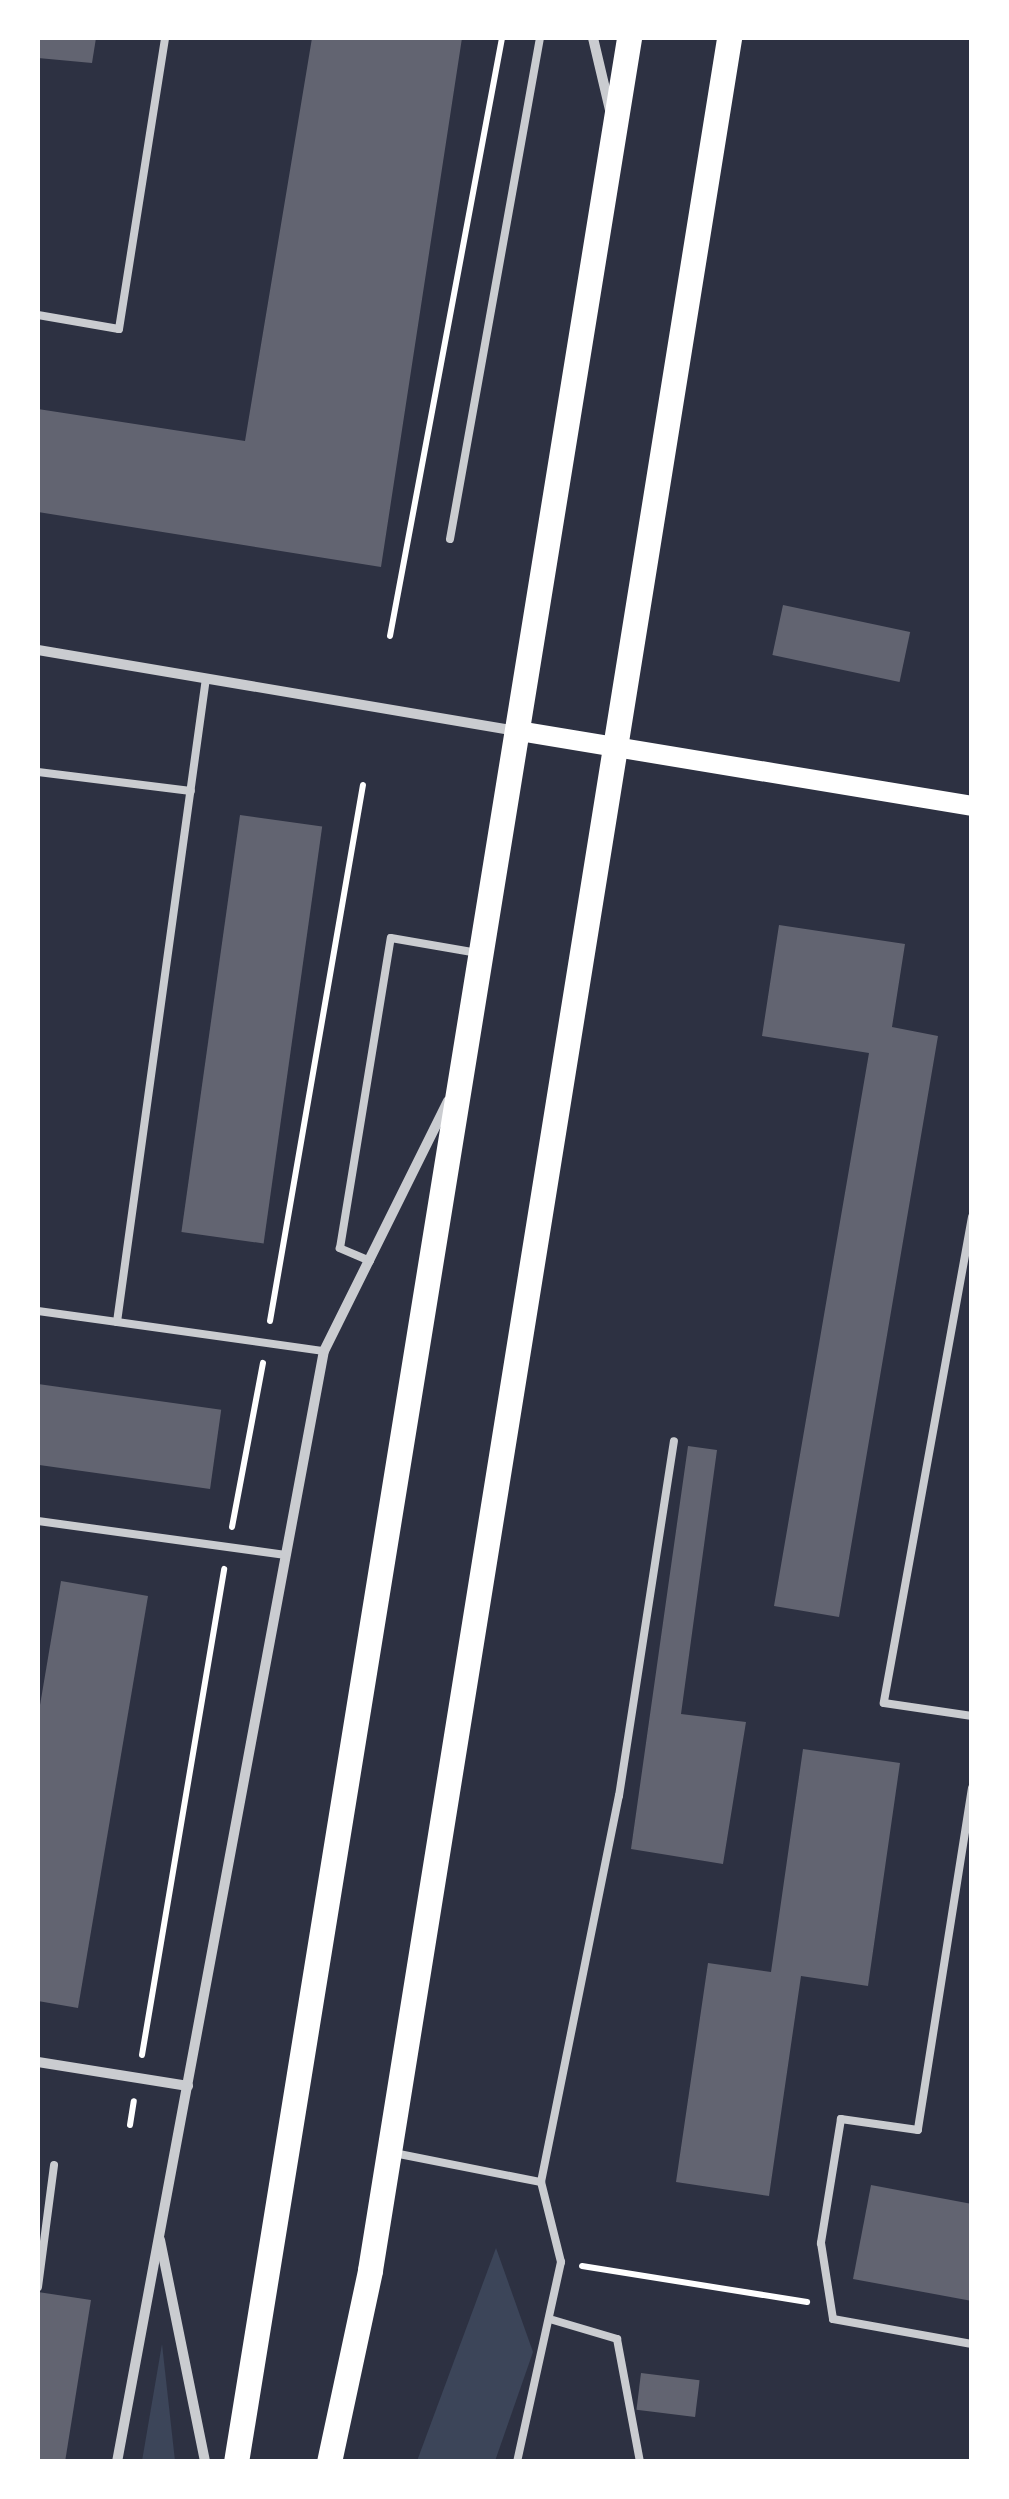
<!DOCTYPE html>
<html>
<head>
<meta charset="utf-8">
<style>
	body { margin:0 }
	#map { position:relative; width:1009px; height:2499px; overflow:hidden; background:#2d3142; font-family:Overpass,sans-serif }
	div>[style] { position:absolute }
	.green>* { inset:0; background:#3c4559 }
	.building>* { inset:0; background:#626471; transform-origin:0 0 }
	.path>* { height:6px; margin:-3px; padding:0 3px; transform-origin:3px; border-radius:3px; background:#fff }
	.service>* { height:8px; margin:-4px; padding:0 4px; transform-origin:4px; border-radius:4px; background:#caccd0 }
	.minor>* { height:10px; margin:-5px; padding:0 5px; transform-origin:5px; border-radius:5px; background:#caccd0 }
	.secondary>* { height:20px; margin:-10px; padding:0 10px; transform-origin:10px; border-radius:10px; background:#fff }
	.primary>* { height:25px; margin:-12.5px; padding:0 12.5px; transform-origin:12.5px; border-radius:12.5px; background:#fff }
	span { translate:-50% -50%; white-space:nowrap; text-align:center; line-height:1.15; -webkit-text-stroke:8px #fff; paint-order:stroke }
	.frame { position:absolute; inset:0; border:40px solid #fff; pointer-events:none }
</style>
</head>
<body>
<div id="map">
	<div class="green">
		<i style="clip-path:polygon(496px 2248px,533px 2352px,495px 2461px,417px 2461px)"></i>
		<i style="clip-path:polygon(162px 2344px,175px 2461px,142px 2461px)"></i>
	</div>
	<div class="building">
		<i style="clip-path:polygon(38px 38px,96px 38px,92px 63px,38px 58px)"></i>
		<i style="clip-path:polygon(312px 38px,462px 38px,381px 567px,38px 512px,38px 409px,245px 441px)"></i>
		<i style="left:783px;top:605px;width:130px;height:51px;rotate:12deg"></i>
		<i style="left:240px;top:815px;width:83px;height:421px;rotate:8deg"></i>
		<i style="clip-path:polygon(779px 925px,905px 944px,892px 1027px,938px 1036px,839px 1617px,774px 1606px,869px 1053px,762px 1036px)"></i>
		<i style="left:38px;top:1384px;width:185px;height:80px;rotate:8deg"></i>
		<i style="clip-path:polygon(688px 1446px,717px 1450px,681px 1714px,746px 1722px,723px 1864px,631px 1849px)"></i>
		<i style="clip-path:polygon(61px 1581px,148px 1596px,78px 2008px,38px 2001px,38px 1717px)"></i>
		<i style="clip-path:polygon(803px 1749px,900px 1763px,868px 1986px,801px 1976px,769px 2196px,676px 2182px,708px 1963px,771px 1972px)"></i>
		<i style="clip-path:polygon(871px 2185px,972px 2204px,972px 2301px,853px 2279px)"></i>
		<i style="clip-path:polygon(38px 2292px,91px 2300px,65px 2462px,38px 2462px)"></i>
		<i style="left:641px;top:2373px;width:59px;height:37px;rotate:7deg"></i>
	</div>
	<div class="path">
		<i style="left:390px;top:636px;width:608px;rotate:-79.39deg"></i>
		<i style="left:270px;top:1321px;width:544px;rotate:-80.16deg"></i>
		<i style="left:232px;top:1527px;width:167px;rotate:-79.3deg"></i>
		<i style="left:142px;top:2055px;width:493px;rotate:-80.4deg"></i>
		<i style="left:130px;top:2125px;width:24px;rotate:-81deg"></i>
		<i style="left:582px;top:2266px;width:228px;rotate:9.1deg"></i>
	</div>
	<div class="service">
		<i style="left:38px;top:315px;width:82px;rotate:9.8deg"></i>
		<i style="left:119px;top:329px;width:295px;rotate:-81deg"></i>
		<i style="left:450px;top:539px;width:509px;rotate:-79.82deg"></i>
		<i style="left:206px;top:678px;width:650px;rotate:97.87deg"></i>
		<i style="left:117px;top:1322px;width:209px;rotate:8deg"></i>
		<i style="left:38px;top:772px;width:154px;rotate:7.1deg"></i>
		<i style="left:972px;top:1217px;width:494px;rotate:100.3deg"></i>
		<i style="left:884px;top:1703px;width:89px;rotate:8.4deg"></i>
		<i style="left:370px;top:1261px;width:33px;rotate:-157deg"></i>
		<i style="left:340px;top:1248px;width:314px;rotate:-80.7deg"></i>
		<i style="left:391px;top:938px;width:88px;rotate:9.8deg"></i>
		<i style="left:38px;top:1311px;width:80px;rotate:7.9deg"></i>
		<i style="left:38px;top:1521px;width:250px;rotate:7.8deg"></i>
		<i style="left:972px;top:1788px;width:346px;rotate:99deg"></i>
		<i style="left:918px;top:2130px;width:78px;rotate:-171.9deg"></i>
		<i style="left:841px;top:2119px;width:126px;rotate:99.2deg"></i>
		<i style="left:821px;top:2243px;width:77px;rotate:81deg"></i>
		<i style="left:833px;top:2319px;width:141px;rotate:10.2deg"></i>
		<i style="left:394px;top:2153px;width:150px;rotate:11.2deg"></i>
		<i style="left:38px;top:2287px;width:123px;rotate:-82.5deg"></i>
		<i style="left:553px;top:2320px;width:67px;rotate:16.5deg"></i>
		<i style="left:617px;top:2339px;width:125px;rotate:79.4deg"></i>
		<i style="left:517px;top:2462px;width:205px;rotate:-77.6deg"></i>
		<i style="left:561px;top:2262px;width:82px;rotate:-104deg"></i>
		<i style="left:541px;top:2182px;width:394px;rotate:-78.6deg"></i>
		<i style="left:619px;top:1796px;width:359px;rotate:-81.2deg"></i>
	</div>
	<div class="minor">
		<i style="left:593px;top:38px;width:74px;rotate:76.7deg"></i>
		<i style="left:38px;top:650px;width:487px;rotate:9.6deg"></i>
		<i style="left:38px;top:2062px;width:152px;rotate:9.1deg"></i>
		<i style="left:160px;top:2240px;width:227px;rotate:78.5deg"></i>
		<i style="left:117px;top:2462px;width:1130px;rotate:-79.45deg"></i>
		<i style="left:324px;top:1351px;width:279px;rotate:-63.6deg"></i>
	</div>
	<div class="secondary">
		<i style="left:519px;top:731px;width:459px;rotate:9.4deg"></i>
	</div>
	<div class="primary">
		<i style="left:236px;top:2462px;width:2456px;rotate:-80.79deg"></i>
		<i style="left:329px;top:2462px;width:196px;rotate:-77.9deg"></i>
		<i style="left:370px;top:2270px;width:2261px;rotate:-80.86deg"></i>
	</div>
	<div class="frame"></div>
</div>
</body>
</html>
